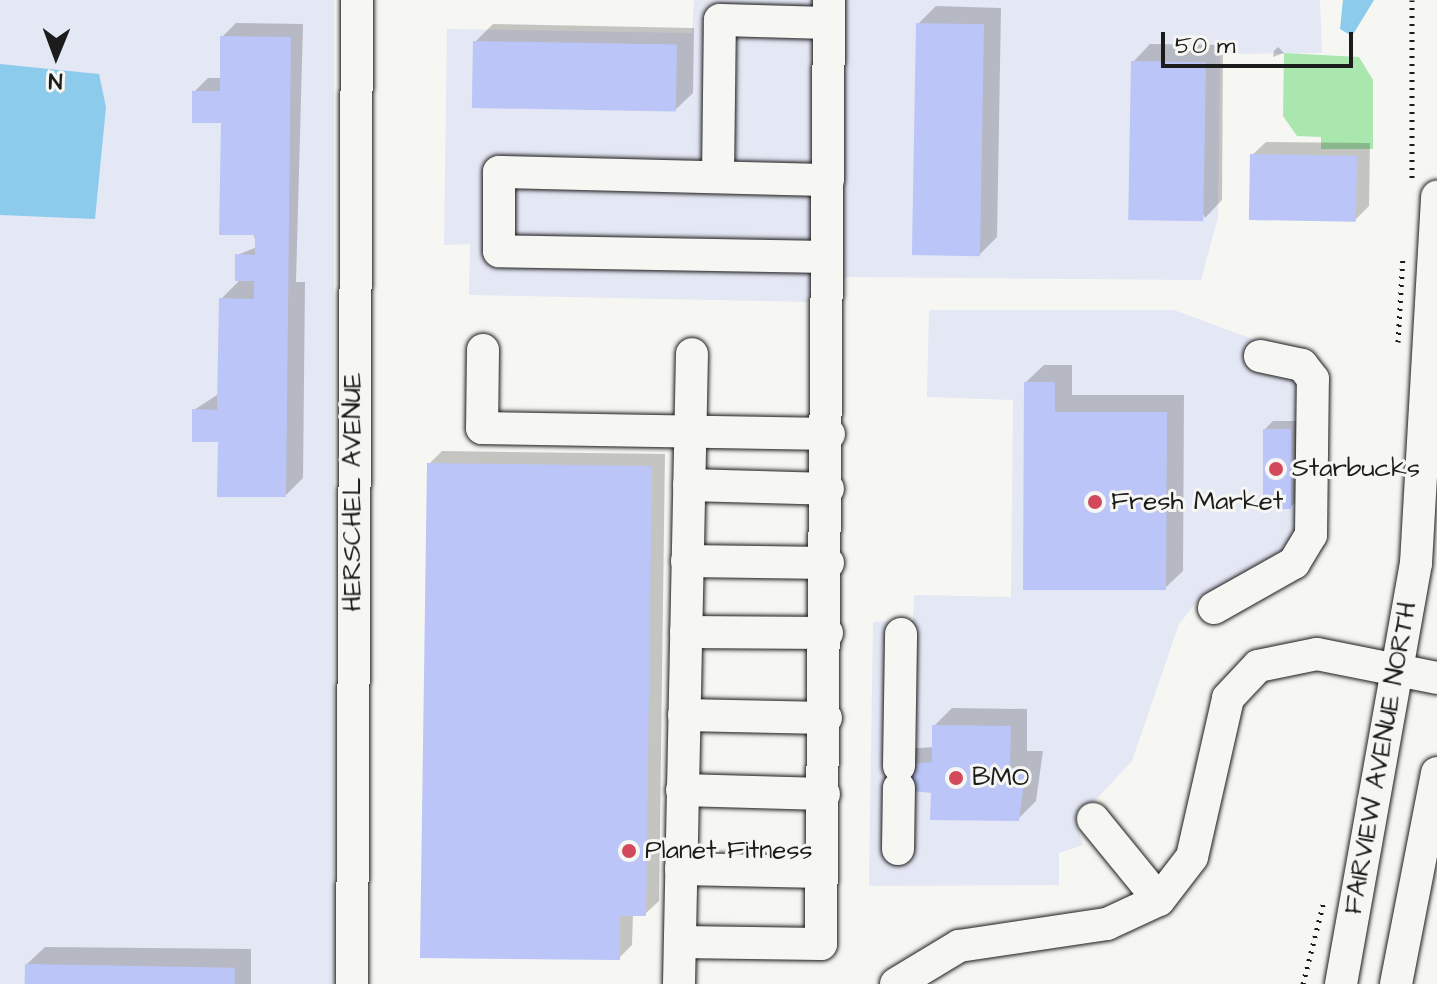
<!DOCTYPE html>
<html>
<head>
<meta charset="utf-8">
<style>
	body { margin:0 }
	#map { position:relative; width:1437px; height:984px; overflow:hidden; background:#f6f6f2; font-family:"Architects Daughter",sans-serif }
	div>[style] { position:absolute }
	.built>* { inset:0; background:#e4e7f4; transform-origin:0 0 }
	.green>* { inset:0; background:#aae7ae }
	.water>* { inset:0; background:#8dcbed }
	.shadow>* { inset:0; background:#0003 }
	.building>* { inset:0; background:#bbc5f7; transform-origin:0 0 }
	.path>* { height:5px; margin-top:-2.5px; transform-origin:0; background:repeating-linear-gradient(90deg,#1c1c1c 0 2px,transparent 0 8px) }
	.roads { filter:drop-shadow(0 0 2px #1c1c1c) drop-shadow(0 0 2px #1c1c1c) }
	.minor>* { height:32px; margin:-16px; padding:0 16px; transform-origin:16px; border-radius:16px; background:#f6f6f2 }
	.dots>* { width:22px; height:22px; translate:-50% -50%; box-sizing:border-box; border:4px solid #f6f6f2; border-radius:50% }
	span { translate:-50% -50%; white-space:nowrap; text-align:center; line-height:1.15; -webkit-text-stroke:6px #f6f6f2; paint-order:stroke }
	.poi-label { font-size:26px; color:#1c1c1c }
	.left { translate:0 -50%; text-align:left }
	.street-label { font-size:26px; color:#1c1c1c }
	.north { position:absolute; left:16px; top:16px; width:80px; height:80px; -webkit-text-stroke:6px #f6f6f2; paint-order:stroke; rotate:181deg; font-size:22px; font-weight:700; line-height:32px; text-align:center; color:#1c1c1c }
	.north::after { content:''; display:block; margin:auto; width:28px; height:36px; background:#1c1c1c; clip-path:polygon(50% 0,100% 100%,50% 72%,0 100%) }
	.scale { position:absolute; left:1161px; top:32px; width:192px; height:36px; box-sizing:border-box; border:4px solid #1c1c1c; border-top:0; padding-left:10px; font-size:24px; line-height:28px; white-space:nowrap; color:#1c1c1c; -webkit-text-stroke:6px #f6f6f2; paint-order:stroke }
</style>
</head>
<body>
<div id="map">
	<div class="built">
		<i style="left:0;top:0;width:334px;height:984px"></i>
		<i style="clip-path:polygon(694px 0,1320px 0,1322px 53px,1220px 54px,1218px 217px,1201px 280px,847px 277px,809px 302px,469px 295px,470px 244px,444px 245px,447px 29px,692px 33px)"></i>
		<i style="clip-path:polygon(929px 310px,1174px 310px,1312px 361px,1325px 534px,1247px 587px,1199px 599px,1179px 624px,1132px 761px,1076px 821px,1083px 845px,1059px 853px,1059px 885px,869px 886px,873px 622px,913px 620px,914px 595px,1011px 597px,1013px 400px,927px 397px)"></i>
	</div>
	<div class="green">
		<i style="clip-path:polygon(1284px 53px,1359px 57px,1373px 80px,1373px 149px,1321px 149px,1321px 137px,1297px 136px,1283px 116px)"></i>
	</div>
	<div class="water">
		<i style="clip-path:polygon(1343px 0,1374px 0,1352px 36px,1340px 29px)"></i>
		<i style="clip-path:polygon(0 64px,99px 74px,106px 107px,95px 219px,0 215px)"></i>
	</div>
	<div class="shadow">
		<i style="clip-path:polygon(936px 6px,1001px 8px,997px 237px,980px 254px,918px 24px)"></i>
		<i style="clip-path:polygon(236px 23px,303px 24px,296px 282px,305px 282px,303px 478px,285px 496px,194px 410px,220px 393px,221px 299px,241px 279px,237px 255px,257px 247px,223px 121px,194px 92px,208px 78px,222px 78px,222px 37px)"></i>
		<i style="clip-path:polygon(493px 24px,694px 28px,693px 93px,675px 110px,475px 42px)"></i>
		<i style="clip-path:polygon(1150px 44px,1223px 45px,1222px 200px,1205px 218px,1133px 62px)"></i>
		<i style="clip-path:polygon(1278px 47px,1284px 53px,1273px 57px,1274px 51px)"></i>
		<i style="clip-path:polygon(1266px 142px,1370px 143px,1369px 206px,1356px 219px,1252px 155px)"></i>
		<i style="clip-path:polygon(1044px 365px,1072px 365px,1072px 395px,1184px 395px,1183px 571px,1165px 588px,1026px 382px)"></i>
		<i style="clip-path:polygon(1273px 421px,1299px 421px,1298px 499px,1290px 508px,1264px 430px)"></i>
		<i style="clip-path:polygon(442px 451px,665px 454px,659px 901px,645px 914px,633px 914px,632px 945px,619px 958px,429px 464px)"></i>
		<i style="clip-path:polygon(952px 708px,1027px 709px,1027px 751px,1043px 751px,1036px 801px,1018px 819px,933px 791px,889px 786px,907px 749px,934px 747px,934px 726px)"></i>
		<i style="clip-path:polygon(45px 947px,251px 949px,251px 984px,27px 984px,27px 964px)"></i>
	</div>
	<div class="building">
		<i style="left:916px;top:23px;width:68px;height:232px;rotate:1deg"></i>
		<i style="clip-path:polygon(220px 36px,291px 37px,286px 497px,217px 497px,218px 442px,192px 442px,192px 409px,217px 410px,219px 298px,254px 299px,254px 281px,235px 281px,235px 254px,255px 255px,255px 235px,219px 235px,221px 123px,192px 123px,192px 91px,220px 91px)"></i>
		<i style="left:473px;top:41px;width:204px;height:67px;rotate:1deg"></i>
		<i style="left:1131px;top:61px;width:75px;height:159px;rotate:1deg"></i>
		<i style="left:1250px;top:154px;width:107px;height:66px;rotate:1deg"></i>
		<i style="clip-path:polygon(1024px 382px,1055px 382px,1055px 412px,1167px 412px,1166px 590px,1023px 590px)"></i>
		<i style="left:1263px;top:429px;width:28px;height:80px"></i>
		<i style="clip-path:polygon(427px 463px,652px 466px,646px 916px,620px 916px,620px 960px,420px 958px)"></i>
		<i style="clip-path:polygon(932px 725px,1011px 726px,1010px 768px,1026px 768px,1019px 821px,930px 820px,931px 793px,887px 788px,887px 766px,932px 762px)"></i>
		<i style="left:25px;top:964px;width:210px;height:20px;rotate:1deg"></i>
	</div>
	<div class="path">
		<i style="left:1412px;top:0;width:183px;rotate:90deg"></i>
		<i style="left:1398px;top:342px;width:86px;rotate:-86.7deg"></i>
		<i style="left:1303px;top:984px;width:86px;rotate:-75.8deg"></i>
	</div>
	<div class="roads">
		<div class="minor">
			<i style="left:718px;top:177px;width:157px;rotate:-89.3deg"></i>
			<i style="left:720px;top:20px;width:109px;rotate:1.6deg"></i>
			<i style="left:827px;top:257px;width:328px;rotate:-179deg"></i>
			<i style="left:499px;top:251px;width:79px;rotate:-90deg"></i>
			<i style="left:499px;top:172px;width:329px;rotate:1.4deg"></i>
			<i style="left:483px;top:350px;width:78px;rotate:90.7deg"></i>
			<i style="left:482px;top:428px;width:347px;rotate:1deg"></i>
			<i style="left:689px;top:485px;width:139px;rotate:1.6deg"></i>
			<i style="left:687px;top:561px;width:141px;rotate:0.8deg"></i>
			<i style="left:1214px;top:608px;width:92px;rotate:-29.4deg"></i>
			<i style="left:1294px;top:563px;width:33px;rotate:-59deg"></i>
			<i style="left:1311px;top:535px;width:156px;rotate:-89.3deg"></i>
			<i style="left:1313px;top:379px;width:18px;rotate:-128deg"></i>
			<i style="left:1302px;top:365px;width:43px;rotate:-167.9deg"></i>
			<i style="left:686px;top:632px;width:141px;rotate:0.4deg"></i>
			<i style="left:684px;top:715px;width:142px;rotate:1.2deg"></i>
			<i style="left:899px;top:766px;width:132px;rotate:-89.1deg"></i>
			<i style="left:682px;top:790px;width:142px;rotate:1.6deg"></i>
			<i style="left:1093px;top:819px;width:104px;rotate:50.8deg"></i>
			<i style="left:898px;top:849px;width:61px;rotate:-89.1deg"></i>
			<i style="left:681px;top:869px;width:141px;rotate:1.2deg"></i>
			<i style="left:680px;top:942px;width:141px;rotate:0.8deg"></i>
			<i style="left:821px;top:944px;width:944px;rotate:-89.51deg"></i>
			<i style="left:352px;top:984px;width:984px;rotate:-89.71deg"></i>
			<i style="left:679px;top:984px;width:630px;rotate:-88.82deg"></i>
			<i style="left:896px;top:984px;width:74px;rotate:-31.1deg"></i>
			<i style="left:959px;top:946px;width:150px;rotate:-8.5deg"></i>
			<i style="left:1107px;top:924px;width:57px;rotate:-24.8deg"></i>
			<i style="left:1159px;top:900px;width:54px;rotate:-52.5deg"></i>
			<i style="left:1192px;top:857px;width:163px;rotate:-77.2deg"></i>
			<i style="left:1228px;top:698px;width:44px;rotate:-46.8deg"></i>
			<i style="left:1258px;top:666px;width:60px;rotate:-11.5deg"></i>
			<i style="left:1317px;top:654px;width:122px;rotate:11.3deg"></i>
			<i style="left:1341px;top:984px;width:428px;rotate:-79.9deg"></i>
			<i style="left:1416px;top:563px;width:367px;rotate:-86.7deg"></i>
			<i style="left:1396px;top:984px;width:215px;rotate:-79deg"></i>
		</div>
	</div>
	<div class="dots">
		<i style="left:1276px;top:469px;background:#d1495b"></i>
		<i style="left:1095px;top:502px;background:#d1495b"></i>
		<i style="left:956px;top:778px;background:#d1495b"></i>
		<i style="left:629px;top:851px;background:#d1495b"></i>
	</div>
	<div class="poi-label">
		<span class="left" style="left:1292px;top:469px">Starbucks</span>
		<span class="left" style="left:1111px;top:502px">Fresh Market</span>
		<span class="left" style="left:972px;top:778px">BMO</span>
		<span class="left" style="left:645px;top:851px">Planet Fitness</span>
	</div>
	<div class="street-label">
		<span style="left:353px;top:492px;rotate:-90deg">HERSCHEL AVENUE</span>
		<span style="left:1381px;top:758px;rotate:-80deg">FAIRVIEW AVENUE NORTH</span>
	</div>
	<div class="north">N</div>
	<div class="scale">50 m</div>
</div>
</body>
</html>
